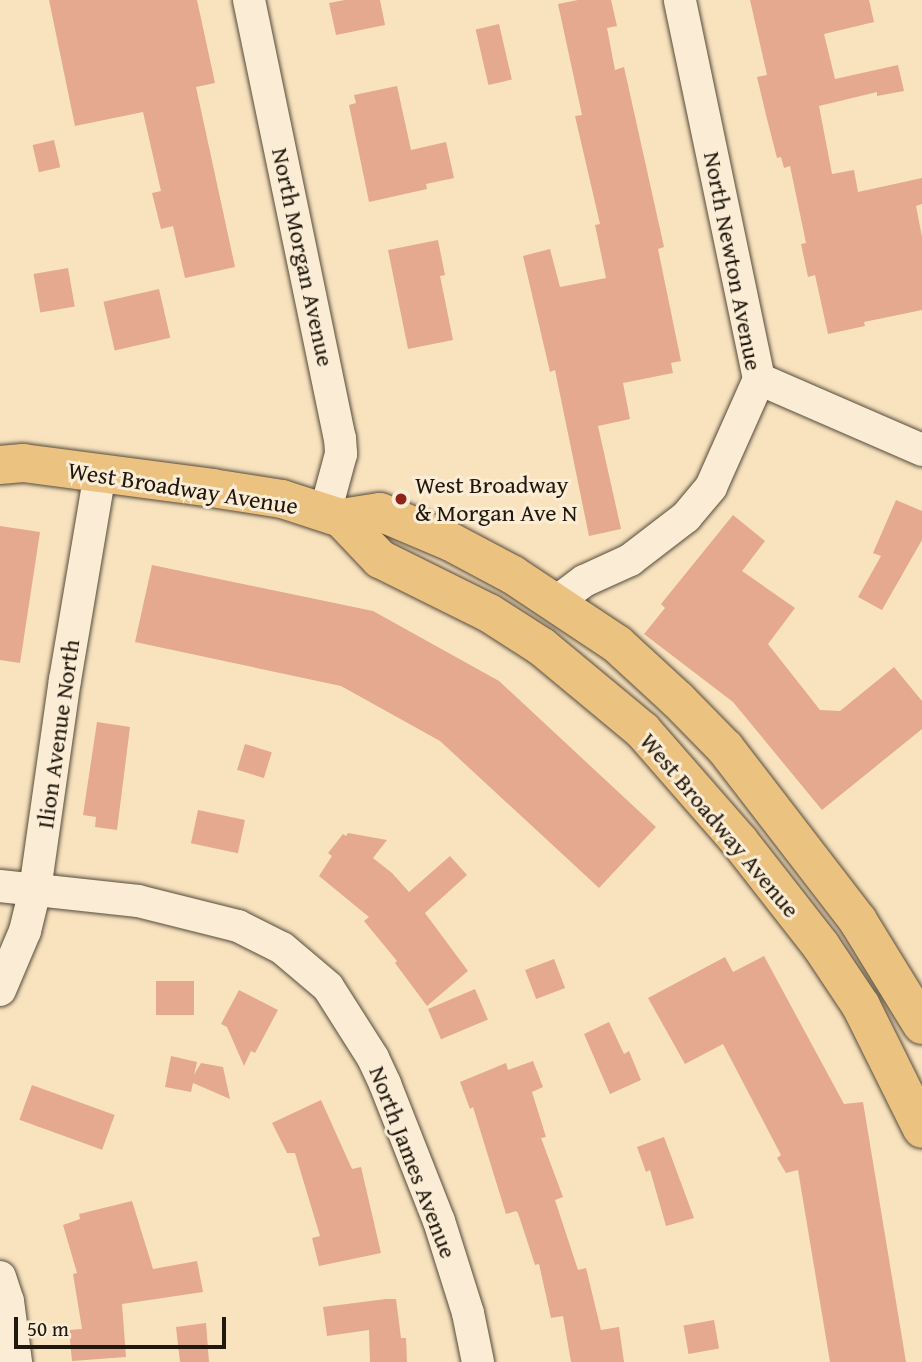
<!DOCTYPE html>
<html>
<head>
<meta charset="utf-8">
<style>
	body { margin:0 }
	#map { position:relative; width:922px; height:1362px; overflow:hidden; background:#f9e3bf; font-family:"Gentium Book Plus",serif }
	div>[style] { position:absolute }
	.building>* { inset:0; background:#e4a98f; transform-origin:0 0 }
	.roads { filter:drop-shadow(0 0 2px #564b3a) drop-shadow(0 0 2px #564b3a) }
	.minor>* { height:32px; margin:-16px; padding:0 16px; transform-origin:16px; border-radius:16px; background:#fbedd5 }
	.major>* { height:38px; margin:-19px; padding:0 19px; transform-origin:19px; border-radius:19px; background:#ecc280 }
	.dots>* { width:19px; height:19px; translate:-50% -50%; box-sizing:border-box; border:4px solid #fbedd5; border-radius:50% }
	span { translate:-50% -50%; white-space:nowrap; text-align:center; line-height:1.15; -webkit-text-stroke:6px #fbedd5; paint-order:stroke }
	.street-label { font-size:24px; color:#20180e }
	.poi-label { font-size:24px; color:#20180e }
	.left { translate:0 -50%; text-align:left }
	.scale { position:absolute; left:14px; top:1317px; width:212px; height:32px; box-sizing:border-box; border:4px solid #20180e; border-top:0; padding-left:9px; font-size:21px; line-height:24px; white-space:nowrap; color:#20180e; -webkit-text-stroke:5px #fbedd5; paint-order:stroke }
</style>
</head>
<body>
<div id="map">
	<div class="building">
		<i style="clip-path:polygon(49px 0,197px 0,215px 83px,196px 87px,235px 267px,185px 278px,173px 226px,161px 229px,152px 193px,161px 191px,143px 112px,75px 126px)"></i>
		<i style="clip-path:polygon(345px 0,380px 0,385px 25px,336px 35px,329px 3px)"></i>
		<i style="clip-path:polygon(578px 0,611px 0,617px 26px,607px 28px,615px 70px,624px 67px,664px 247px,658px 249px,681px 361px,671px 363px,673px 373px,623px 383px,630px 419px,598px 426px,621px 529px,589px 536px,555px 370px,550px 372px,523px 256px,550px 249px,560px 287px,606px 278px,595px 225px,600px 224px,575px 116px,582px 115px,558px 4px)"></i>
		<i style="clip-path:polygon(750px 0,869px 0,874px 22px,824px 34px,835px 79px,898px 65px,904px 91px,877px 96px,877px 92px,819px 106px,832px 174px,854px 170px,858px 192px,922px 178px,922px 204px,916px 206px,922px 237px,922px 310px,864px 322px,865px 326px,828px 334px,815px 275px,808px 277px,801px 244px,806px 243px,790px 166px,784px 168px,781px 157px,777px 158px,766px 115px,757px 77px,767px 75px)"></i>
		<i style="left:499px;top:24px;width:57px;height:24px;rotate:77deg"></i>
		<i style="clip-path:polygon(397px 86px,411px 150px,446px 142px,454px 178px,426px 184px,427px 189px,369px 202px,349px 105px,356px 103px,354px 95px)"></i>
		<i style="left:54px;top:140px;width:28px;height:22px;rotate:77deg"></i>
		<i style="clip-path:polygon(438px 240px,445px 275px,440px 276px,453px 340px,408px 349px,388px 250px)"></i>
		<i style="left:68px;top:268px;width:39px;height:35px;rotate:80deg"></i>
		<i style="left:159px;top:289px;width:50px;height:57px;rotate:77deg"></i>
		<i style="clip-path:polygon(896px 500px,922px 511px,922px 540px,882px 610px,858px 597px,881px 556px,873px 553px)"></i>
		<i style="clip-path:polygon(733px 515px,765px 541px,742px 571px,795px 608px,768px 644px,820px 710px,840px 711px,894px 667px,922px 701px,922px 729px,822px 810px,733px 702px,644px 634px,665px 608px,661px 604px)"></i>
		<i style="clip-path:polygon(0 526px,40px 532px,20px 663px,0 660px)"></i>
		<i style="clip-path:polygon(152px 565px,373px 611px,499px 681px,656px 827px,599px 888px,440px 741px,341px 686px,135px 642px)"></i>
		<i style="clip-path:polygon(97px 722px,130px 727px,117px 830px,95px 827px,96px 817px,83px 815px)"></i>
		<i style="left:245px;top:744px;width:28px;height:27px;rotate:17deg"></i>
		<i style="left:198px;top:810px;width:48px;height:34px;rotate:12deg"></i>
		<i style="clip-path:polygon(348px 833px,387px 840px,373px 858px,392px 873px,409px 892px,450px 856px,467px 875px,425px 913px,468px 971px,427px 1006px,395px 963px,397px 961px,364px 921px,369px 917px,319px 876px,332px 856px,328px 853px,343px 834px,346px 836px)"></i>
		<i style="clip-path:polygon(764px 956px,844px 1104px,863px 1102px,906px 1362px,830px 1362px,798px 1170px,786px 1173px,777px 1158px,781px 1155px,723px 1044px,685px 1064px,648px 998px,725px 957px,733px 972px)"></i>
		<i style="left:554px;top:959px;width:31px;height:31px;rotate:69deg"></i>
		<i style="left:156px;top:981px;width:38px;height:34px"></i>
		<i style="left:475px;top:989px;width:33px;height:51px;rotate:67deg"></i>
		<i style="clip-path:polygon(239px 990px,278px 1010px,255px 1053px,251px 1051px,244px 1066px,227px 1027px,221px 1024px)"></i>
		<i style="clip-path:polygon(609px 1022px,624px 1054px,629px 1051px,641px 1080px,610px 1094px,584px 1034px)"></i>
		<i style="clip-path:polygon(171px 1056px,197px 1062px,194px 1075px,201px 1063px,223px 1067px,230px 1099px,193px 1083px,191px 1092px,165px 1087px)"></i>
		<i style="clip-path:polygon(533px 1061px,543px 1087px,532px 1092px,546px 1137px,541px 1138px,563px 1197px,555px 1200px,578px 1270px,586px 1268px,601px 1330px,619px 1327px,624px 1362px,571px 1362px,563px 1316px,551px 1318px,539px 1264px,535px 1265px,518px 1213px,516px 1211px,506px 1214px,473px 1107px,470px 1109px,460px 1082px,506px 1063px,508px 1070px)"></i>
		<i style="left:32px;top:1085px;width:88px;height:37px;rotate:20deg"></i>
		<i style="clip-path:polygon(321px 1100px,352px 1169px,361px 1167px,381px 1253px,319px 1266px,312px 1238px,320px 1236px,295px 1153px,287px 1153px,272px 1123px)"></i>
		<i style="clip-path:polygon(664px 1137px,694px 1218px,666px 1226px,650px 1170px,646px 1172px,637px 1147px)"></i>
		<i style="clip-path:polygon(132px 1201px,153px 1269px,197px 1261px,203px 1292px,122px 1304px,126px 1357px,72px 1361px,69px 1330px,82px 1329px,73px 1274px,77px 1273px,63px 1225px,80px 1219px,79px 1214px)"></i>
		<i style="clip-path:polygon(386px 1299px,396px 1299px,401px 1338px,406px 1338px,407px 1362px,370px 1362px,369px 1330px,327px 1336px,323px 1307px)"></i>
		<i style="left:714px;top:1320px;width:29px;height:31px;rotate:80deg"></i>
		<i style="clip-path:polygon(206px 1323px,209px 1362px,180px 1362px,176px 1327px)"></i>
	</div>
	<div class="roads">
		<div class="minor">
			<i style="left:249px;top:0;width:447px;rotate:78.3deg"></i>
			<i style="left:340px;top:438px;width:16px;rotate:86deg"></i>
			<i style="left:341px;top:454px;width:61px;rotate:105.2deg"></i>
			<i style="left:759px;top:379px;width:178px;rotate:23.5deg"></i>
			<i style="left:556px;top:602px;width:35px;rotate:-37deg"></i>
			<i style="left:584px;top:581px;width:51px;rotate:-24.5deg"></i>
			<i style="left:630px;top:560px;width:71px;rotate:-37.5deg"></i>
			<i style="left:686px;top:517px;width:39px;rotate:-50deg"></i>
			<i style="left:711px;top:487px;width:118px;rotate:-66deg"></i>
			<i style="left:759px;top:379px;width:387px;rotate:-101.8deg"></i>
			<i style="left:0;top:886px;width:139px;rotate:6.2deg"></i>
			<i style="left:138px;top:901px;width:103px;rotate:14deg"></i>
			<i style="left:238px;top:926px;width:49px;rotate:26.6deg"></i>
			<i style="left:282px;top:948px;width:60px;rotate:40.3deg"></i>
			<i style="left:328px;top:987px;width:84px;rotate:57.6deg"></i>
			<i style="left:373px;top:1058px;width:29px;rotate:65deg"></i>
			<i style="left:385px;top:1084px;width:147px;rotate:68.5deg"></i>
			<i style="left:439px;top:1221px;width:96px;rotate:72.5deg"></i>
			<i style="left:468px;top:1313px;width:50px;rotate:78.5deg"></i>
			<i style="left:0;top:990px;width:64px;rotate:-67deg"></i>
			<i style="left:25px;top:931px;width:42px;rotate:-76.3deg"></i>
			<i style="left:35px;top:890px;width:212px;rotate:-81.9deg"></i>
			<i style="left:65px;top:680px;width:210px;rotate:-80.4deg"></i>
			<i style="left:0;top:1277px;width:25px;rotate:72deg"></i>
			<i style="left:8px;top:1301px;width:62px;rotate:82.5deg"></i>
		</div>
		<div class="major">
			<i style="left:0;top:465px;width:23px;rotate:-5deg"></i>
			<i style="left:23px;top:463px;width:191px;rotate:7.5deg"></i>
			<i style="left:212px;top:488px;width:71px;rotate:8.9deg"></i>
			<i style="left:282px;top:499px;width:62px;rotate:17.9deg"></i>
			<i style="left:341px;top:518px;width:39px;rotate:-9deg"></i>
			<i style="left:380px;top:512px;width:77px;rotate:22.9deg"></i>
			<i style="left:451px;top:542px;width:70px;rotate:28deg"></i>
			<i style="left:513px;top:575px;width:125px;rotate:33.6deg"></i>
			<i style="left:617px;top:644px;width:83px;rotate:42.6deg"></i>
			<i style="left:678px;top:700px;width:67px;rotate:45.6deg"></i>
			<i style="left:725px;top:748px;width:218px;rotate:52.4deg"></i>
			<i style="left:858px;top:921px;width:122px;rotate:58.4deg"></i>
			<i style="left:341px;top:518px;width:57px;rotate:46.4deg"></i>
			<i style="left:380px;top:559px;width:122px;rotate:26.4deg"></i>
			<i style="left:489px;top:613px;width:63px;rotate:32.7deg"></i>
			<i style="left:542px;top:647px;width:131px;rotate:39.7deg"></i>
			<i style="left:643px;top:731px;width:146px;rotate:48.9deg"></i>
			<i style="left:739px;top:841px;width:133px;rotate:52deg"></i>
			<i style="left:821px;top:946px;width:72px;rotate:56.3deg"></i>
			<i style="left:861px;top:1006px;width:137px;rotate:63.6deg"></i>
		</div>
	</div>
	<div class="dots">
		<i style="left:401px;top:499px;background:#8f2418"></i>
	</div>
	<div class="street-label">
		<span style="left:303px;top:257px;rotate:78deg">North Morgan Avenue</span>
		<span style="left:733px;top:261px;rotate:79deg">North Newton Avenue</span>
		<span style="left:183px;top:488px;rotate:9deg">West Broadway Avenue</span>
		<span style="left:58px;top:734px;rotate:-82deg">Ilion Avenue North</span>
		<span style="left:720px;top:825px;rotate:50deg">West Broadway Avenue</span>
		<span style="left:413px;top:1162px;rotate:69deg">North James Avenue</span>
	</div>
	<div class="poi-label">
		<span class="left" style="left:415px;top:499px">West Broadway<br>&amp; Morgan Ave N</span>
	</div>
	<div class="scale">50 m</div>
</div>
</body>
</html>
